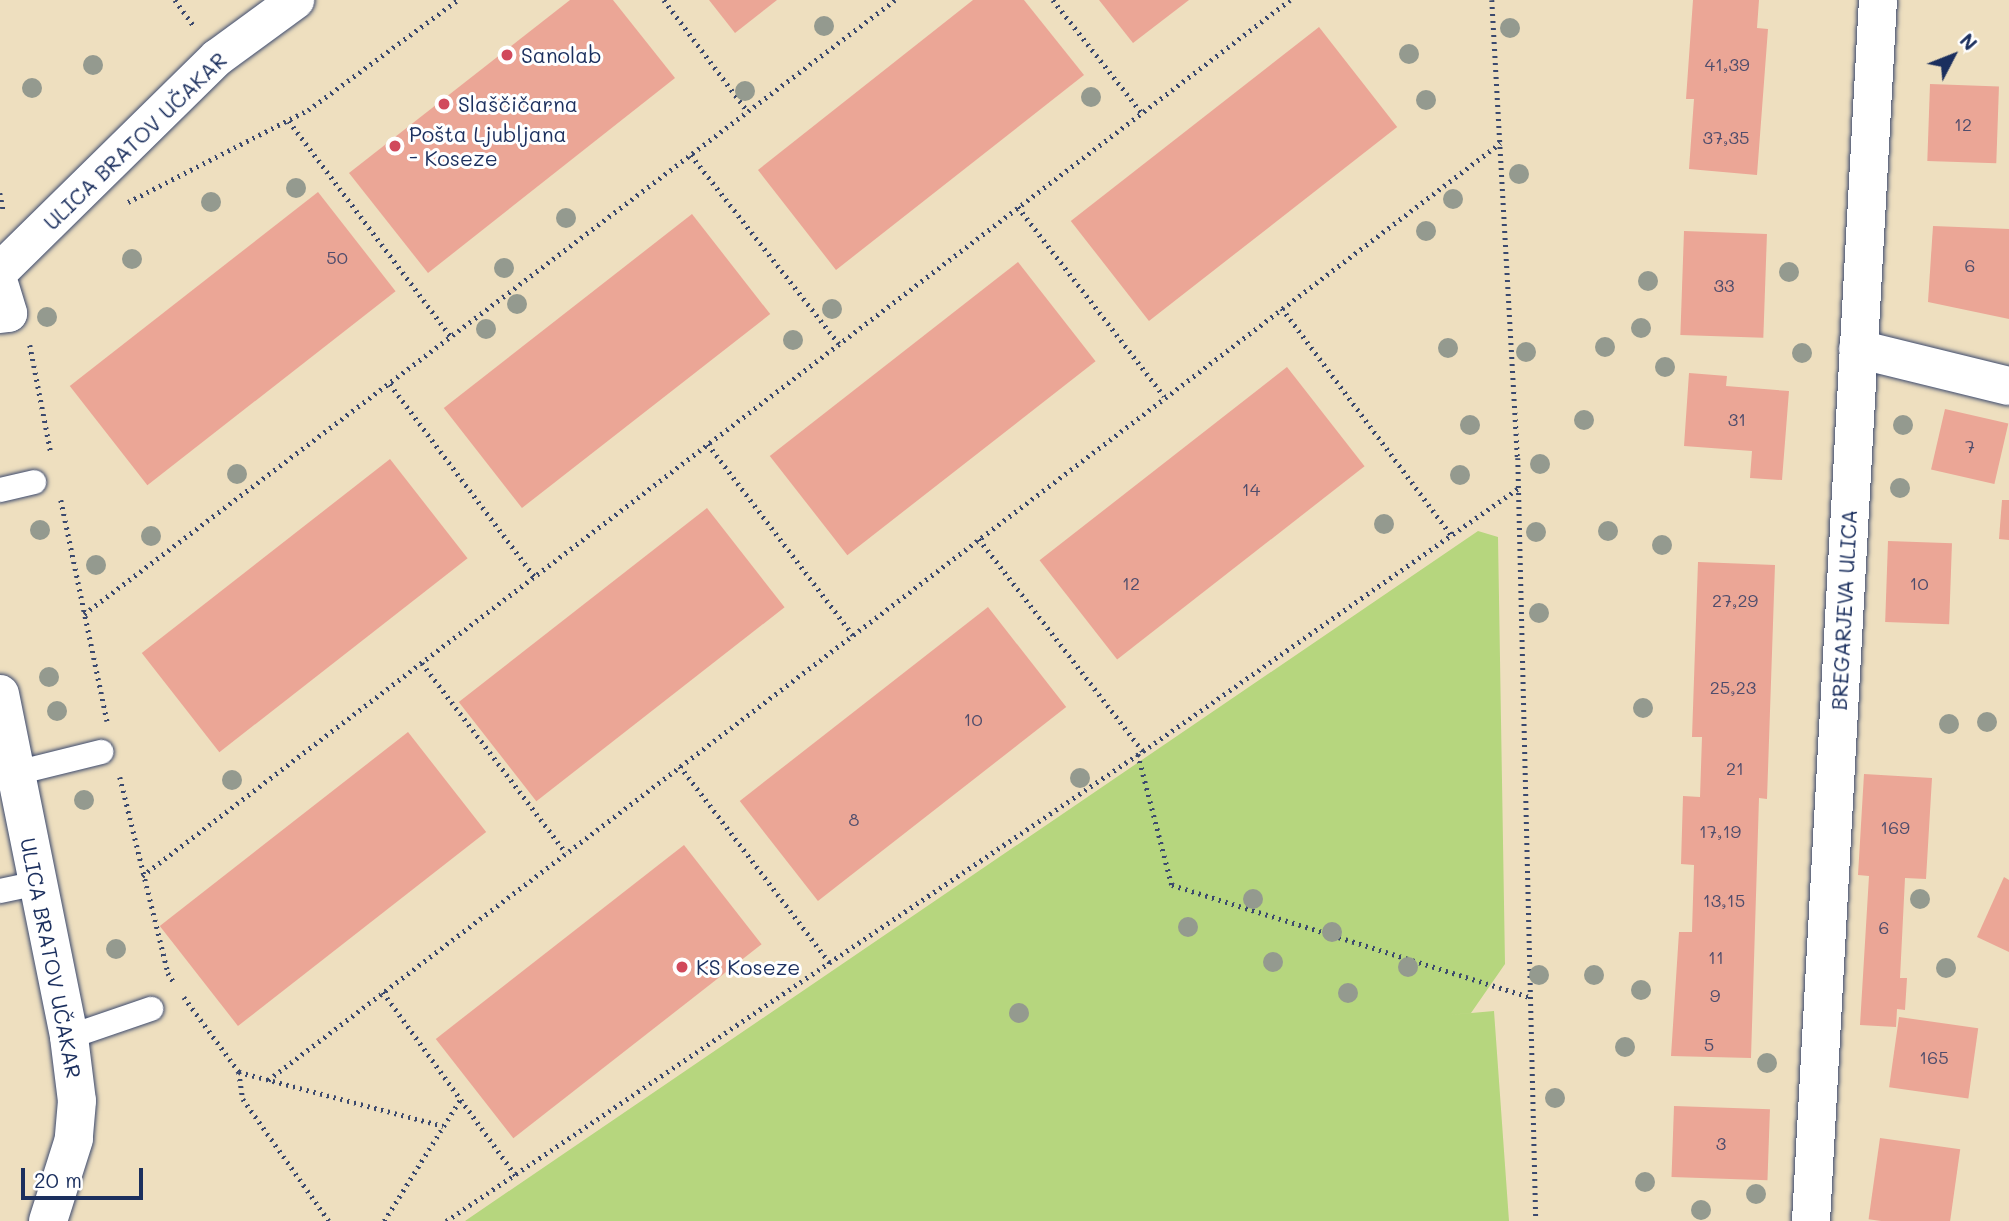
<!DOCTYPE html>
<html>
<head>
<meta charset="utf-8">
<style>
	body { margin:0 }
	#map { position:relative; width:2009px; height:1221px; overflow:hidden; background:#eedfbf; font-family:Mali,sans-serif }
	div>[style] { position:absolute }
	.green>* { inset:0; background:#b6d67e }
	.building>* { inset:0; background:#eba696; transform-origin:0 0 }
	.path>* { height:4.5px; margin-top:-2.25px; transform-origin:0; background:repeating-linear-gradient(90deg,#3b496d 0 2px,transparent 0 7px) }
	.roads { filter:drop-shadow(0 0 2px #3b496d) drop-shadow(0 0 2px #3b496d) }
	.service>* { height:24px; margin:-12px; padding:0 12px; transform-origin:12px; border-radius:12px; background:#fff }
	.pedestrian>* { height:37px; margin:-18.5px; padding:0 18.5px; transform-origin:18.5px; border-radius:18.5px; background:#fff }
	.minor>* { height:38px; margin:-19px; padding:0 19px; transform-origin:19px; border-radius:19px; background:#fff }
	.trees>* { width:20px; height:20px; margin:-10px; border-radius:50%; background:#949a8f }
	.dots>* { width:19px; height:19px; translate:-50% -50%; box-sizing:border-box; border:4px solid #fff; border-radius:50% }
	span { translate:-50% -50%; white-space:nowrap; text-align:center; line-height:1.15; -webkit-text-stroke:6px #fff; paint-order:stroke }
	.number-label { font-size:18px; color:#4f4d6c }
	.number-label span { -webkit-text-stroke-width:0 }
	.poi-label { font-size:21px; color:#1b2f5e }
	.left { translate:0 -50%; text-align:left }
	.street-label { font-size:21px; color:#1b2f5e }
	.north { position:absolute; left:1918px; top:21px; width:70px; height:70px; -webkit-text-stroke:5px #fff; paint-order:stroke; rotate:48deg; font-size:19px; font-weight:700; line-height:28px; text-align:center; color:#1b2f5e }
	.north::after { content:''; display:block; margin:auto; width:24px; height:32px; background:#1b2f5e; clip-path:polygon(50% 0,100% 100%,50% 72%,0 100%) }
	.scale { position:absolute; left:21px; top:1168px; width:122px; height:32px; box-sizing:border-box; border:4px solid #1b2f5e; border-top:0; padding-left:9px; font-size:21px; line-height:24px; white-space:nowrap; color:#1b2f5e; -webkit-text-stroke:5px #fff; paint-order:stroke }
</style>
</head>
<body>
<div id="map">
	<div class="green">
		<i style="clip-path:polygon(1478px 531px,1498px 537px,1505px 964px,1471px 1013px,1381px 1021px,1494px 1011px,1509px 1221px,465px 1221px)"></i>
	</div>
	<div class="building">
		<i style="clip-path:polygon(570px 0,613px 0,675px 78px,428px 273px,349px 173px)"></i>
		<i style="clip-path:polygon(709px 0,777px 0,735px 33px)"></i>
		<i style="clip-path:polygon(973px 0,1024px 0,1084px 75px,836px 270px,758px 170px)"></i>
		<i style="clip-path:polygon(1099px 0,1189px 0,1133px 43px)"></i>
		<i style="clip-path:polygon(1693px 0,1759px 0,1757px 28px,1768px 29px,1757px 175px,1689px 169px,1694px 99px,1686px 99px)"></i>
		<i style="left:1319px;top:27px;width:127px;height:315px;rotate:52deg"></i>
		<i style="left:1930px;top:84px;width:69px;height:77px;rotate:2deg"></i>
		<i style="left:318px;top:192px;width:126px;height:315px;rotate:52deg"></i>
		<i style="left:692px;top:214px;width:127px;height:315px;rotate:52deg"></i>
		<i style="clip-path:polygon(1933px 226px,2009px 229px,2009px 319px,1928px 302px)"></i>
		<i style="left:1684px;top:231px;width:83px;height:104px;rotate:2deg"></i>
		<i style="left:1018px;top:262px;width:126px;height:315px;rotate:52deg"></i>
		<i style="left:1287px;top:367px;width:126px;height:314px;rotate:52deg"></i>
		<i style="clip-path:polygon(1689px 373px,1727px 376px,1726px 386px,1789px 391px,1782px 480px,1750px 478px,1752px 451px,1684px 446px)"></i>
		<i style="left:1945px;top:409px;width:65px;height:62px;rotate:13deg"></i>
		<i style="left:390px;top:459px;width:126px;height:315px;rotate:52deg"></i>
		<i style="clip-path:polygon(2002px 500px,2009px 500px,2009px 540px,1999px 539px)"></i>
		<i style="left:707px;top:508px;width:126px;height:315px;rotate:52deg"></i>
		<i style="left:1888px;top:541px;width:64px;height:81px;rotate:2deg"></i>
		<i style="clip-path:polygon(1698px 562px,1775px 565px,1767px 799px,1759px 798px,1751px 1058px,1671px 1056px,1679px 932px,1692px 932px,1694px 865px,1681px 864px,1683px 796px,1700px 797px,1702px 737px,1692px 737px)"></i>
		<i style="left:988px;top:607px;width:127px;height:315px;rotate:52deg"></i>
		<i style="left:408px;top:732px;width:127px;height:315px;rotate:52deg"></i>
		<i style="clip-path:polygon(1864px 774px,1932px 778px,1926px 879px,1905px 878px,1900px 978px,1907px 978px,1905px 1010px,1897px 1009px,1896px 1027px,1860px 1025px,1869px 876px,1858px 875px)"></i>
		<i style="left:684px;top:845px;width:126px;height:315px;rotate:52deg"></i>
		<i style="clip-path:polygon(2004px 877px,2009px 880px,2009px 952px,1977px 937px)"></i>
		<i style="left:1899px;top:1017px;width:80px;height:71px;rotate:8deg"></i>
		<i style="left:1674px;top:1106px;width:96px;height:71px;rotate:2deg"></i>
		<i style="left:1880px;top:1138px;width:81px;height:82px;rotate:8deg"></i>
	</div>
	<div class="path">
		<i style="left:175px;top:0;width:32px;rotate:54deg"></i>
		<i style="left:664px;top:0;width:140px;rotate:53.1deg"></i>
		<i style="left:1053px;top:0;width:144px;rotate:51.8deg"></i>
		<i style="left:1492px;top:0;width:459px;rotate:86.8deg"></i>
		<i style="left:1518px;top:458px;width:763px;rotate:88.65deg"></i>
		<i style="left:289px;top:121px;width:271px;rotate:53.1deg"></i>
		<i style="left:691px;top:155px;width:240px;rotate:51.9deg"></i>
		<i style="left:0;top:193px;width:20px;rotate:79deg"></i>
		<i style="left:128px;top:202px;width:202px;rotate:-27.1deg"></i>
		<i style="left:308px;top:110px;width:186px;rotate:-36.3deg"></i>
		<i style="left:1018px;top:207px;width:239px;rotate:52.3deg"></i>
		<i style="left:1282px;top:308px;width:284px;rotate:53.3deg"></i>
		<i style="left:30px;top:345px;width:110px;rotate:79deg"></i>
		<i style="left:390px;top:384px;width:241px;rotate:53.1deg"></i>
		<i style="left:708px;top:444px;width:240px;rotate:52.8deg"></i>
		<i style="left:61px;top:500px;width:226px;rotate:78.2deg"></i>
		<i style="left:979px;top:539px;width:268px;rotate:52.3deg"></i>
		<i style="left:84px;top:614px;width:1017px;rotate:-37.13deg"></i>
		<i style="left:422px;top:663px;width:238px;rotate:52.8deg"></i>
		<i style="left:1138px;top:754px;width:135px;rotate:75.5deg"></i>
		<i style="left:1172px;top:885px;width:377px;rotate:17.4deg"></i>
		<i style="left:680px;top:766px;width:248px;rotate:52.7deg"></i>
		<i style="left:120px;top:777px;width:202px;rotate:76.2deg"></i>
		<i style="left:168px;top:973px;width:13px;rotate:58deg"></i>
		<i style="left:142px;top:876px;width:1444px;rotate:-37.35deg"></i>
		<i style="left:383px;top:992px;width:228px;rotate:54.1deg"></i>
		<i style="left:184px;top:997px;width:93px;rotate:53.7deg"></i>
		<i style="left:239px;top:1072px;width:211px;rotate:14.8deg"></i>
		<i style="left:239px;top:1072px;width:27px;rotate:82deg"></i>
		<i style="left:243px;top:1099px;width:149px;rotate:54.8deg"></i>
		<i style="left:268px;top:1080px;width:1548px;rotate:-37.25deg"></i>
		<i style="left:384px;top:1221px;width:143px;rotate:-57.9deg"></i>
		<i style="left:446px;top:1221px;width:841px;rotate:-33.99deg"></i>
		<i style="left:1143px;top:751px;width:459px;rotate:-35deg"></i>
	</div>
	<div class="roads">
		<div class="service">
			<i style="left:0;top:490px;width:35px;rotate:-13deg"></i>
			<i style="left:16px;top:773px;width:88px;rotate:-13.9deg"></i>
			<i style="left:0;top:891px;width:39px;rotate:-12deg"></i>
			<i style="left:69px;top:1037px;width:87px;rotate:-18.9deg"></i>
		</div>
		<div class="pedestrian">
			<i style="left:0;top:270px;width:304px;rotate:-44.5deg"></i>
			<i style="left:217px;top:57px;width:97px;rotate:-36.2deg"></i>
			<i style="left:0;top:286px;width:28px;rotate:73deg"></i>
			<i style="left:8px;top:313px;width:8px;rotate:173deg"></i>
		</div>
		<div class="minor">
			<i style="left:1858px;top:349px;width:155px;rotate:13.8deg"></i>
			<i style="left:0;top:694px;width:350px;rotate:78.6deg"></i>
			<i style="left:69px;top:1037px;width:64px;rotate:82.9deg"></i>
			<i style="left:77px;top:1101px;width:38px;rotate:95deg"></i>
			<i style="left:74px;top:1139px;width:86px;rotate:107.6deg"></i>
			<i style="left:1811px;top:1221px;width:1223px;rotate:-86.86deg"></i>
		</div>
	</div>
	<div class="trees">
		<i style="left:824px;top:26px"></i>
		<i style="left:1510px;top:28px"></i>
		<i style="left:1409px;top:54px"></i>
		<i style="left:93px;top:65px"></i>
		<i style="left:32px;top:88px"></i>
		<i style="left:745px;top:91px"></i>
		<i style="left:1091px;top:97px"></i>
		<i style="left:1426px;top:100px"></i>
		<i style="left:1519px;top:174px"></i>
		<i style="left:296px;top:188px"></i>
		<i style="left:1453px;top:199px"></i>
		<i style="left:211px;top:202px"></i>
		<i style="left:566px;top:218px"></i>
		<i style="left:1426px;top:231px"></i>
		<i style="left:132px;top:259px"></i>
		<i style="left:504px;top:268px"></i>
		<i style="left:1789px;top:272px"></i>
		<i style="left:1648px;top:281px"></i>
		<i style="left:517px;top:304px"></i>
		<i style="left:832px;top:309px"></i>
		<i style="left:47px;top:317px"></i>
		<i style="left:1641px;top:328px"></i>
		<i style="left:486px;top:329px"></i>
		<i style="left:793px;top:340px"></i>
		<i style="left:1605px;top:347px"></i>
		<i style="left:1448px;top:348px"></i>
		<i style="left:1526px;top:352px"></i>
		<i style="left:1802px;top:353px"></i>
		<i style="left:1665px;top:367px"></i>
		<i style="left:1584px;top:420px"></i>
		<i style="left:1470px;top:425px"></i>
		<i style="left:1903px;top:425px"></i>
		<i style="left:1540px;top:464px"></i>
		<i style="left:237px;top:474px"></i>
		<i style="left:1460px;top:475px"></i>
		<i style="left:1900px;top:488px"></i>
		<i style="left:1384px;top:524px"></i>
		<i style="left:40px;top:530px"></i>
		<i style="left:1608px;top:531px"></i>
		<i style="left:1536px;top:532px"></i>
		<i style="left:151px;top:536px"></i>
		<i style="left:1662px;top:545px"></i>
		<i style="left:96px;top:565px"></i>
		<i style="left:1539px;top:613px"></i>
		<i style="left:49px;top:677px"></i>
		<i style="left:1643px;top:708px"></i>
		<i style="left:57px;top:711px"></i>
		<i style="left:1987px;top:722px"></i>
		<i style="left:1949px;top:724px"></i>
		<i style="left:1080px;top:778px"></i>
		<i style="left:232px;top:780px"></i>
		<i style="left:84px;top:800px"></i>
		<i style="left:1253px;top:899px"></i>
		<i style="left:1920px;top:899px"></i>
		<i style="left:1188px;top:927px"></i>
		<i style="left:1332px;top:932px"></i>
		<i style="left:116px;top:949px"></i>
		<i style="left:1273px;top:962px"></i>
		<i style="left:1408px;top:967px"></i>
		<i style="left:1946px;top:968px"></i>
		<i style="left:1539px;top:975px"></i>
		<i style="left:1594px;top:975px"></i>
		<i style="left:1641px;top:990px"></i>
		<i style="left:1348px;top:993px"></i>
		<i style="left:1019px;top:1013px"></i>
		<i style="left:1625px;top:1047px"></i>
		<i style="left:1767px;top:1063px"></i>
		<i style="left:1555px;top:1098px"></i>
		<i style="left:1645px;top:1182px"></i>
		<i style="left:1756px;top:1194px"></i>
		<i style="left:1701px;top:1210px"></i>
	</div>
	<div class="dots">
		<i style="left:507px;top:55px;background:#d1495b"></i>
		<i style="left:444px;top:104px;background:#d1495b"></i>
		<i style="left:395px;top:146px;background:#d1495b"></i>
		<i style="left:682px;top:967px;background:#d1495b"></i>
	</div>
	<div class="number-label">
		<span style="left:1727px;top:64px">41,39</span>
		<span style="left:1963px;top:124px">12</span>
		<span style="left:1726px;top:137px">37,35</span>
		<span style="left:337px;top:257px">50</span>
		<span style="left:1970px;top:265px">6</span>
		<span style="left:1724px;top:285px">33</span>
		<span style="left:1737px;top:419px">31</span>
		<span style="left:1970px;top:446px">7</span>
		<span style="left:1251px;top:489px">14</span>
		<span style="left:1131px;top:583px">12</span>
		<span style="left:1919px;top:583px">10</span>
		<span style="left:1735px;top:600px">27,29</span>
		<span style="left:1733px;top:687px">25,23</span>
		<span style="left:973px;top:719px">10</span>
		<span style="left:1735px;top:768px">21</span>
		<span style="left:854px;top:819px">8</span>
		<span style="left:1895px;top:827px">169</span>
		<span style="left:1720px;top:831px">17,19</span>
		<span style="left:1724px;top:900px">13,15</span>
		<span style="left:1884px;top:927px">6</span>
		<span style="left:1716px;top:957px">11</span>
		<span style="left:1715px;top:995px">9</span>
		<span style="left:1709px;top:1044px">5</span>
		<span style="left:1934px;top:1057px">165</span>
		<span style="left:1721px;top:1143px">3</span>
	</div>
	<div class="poi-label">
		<span class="left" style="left:521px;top:55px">Sanolab</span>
		<span class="left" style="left:458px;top:104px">Slaščičarna</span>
		<span class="left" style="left:409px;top:146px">Pošta Ljubljana<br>- Koseze</span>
		<span class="left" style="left:696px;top:967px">KS Koseze</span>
	</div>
	<div class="street-label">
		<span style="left:135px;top:141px;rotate:-44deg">ULICA BRATOV UČAKAR</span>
		<span style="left:1844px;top:610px;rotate:-87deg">BREGARJEVA ULICA</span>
		<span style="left:51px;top:958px;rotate:79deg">ULICA BRATOV UČAKAR</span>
	</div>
	<div class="north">N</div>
	<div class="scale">20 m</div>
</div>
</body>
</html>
